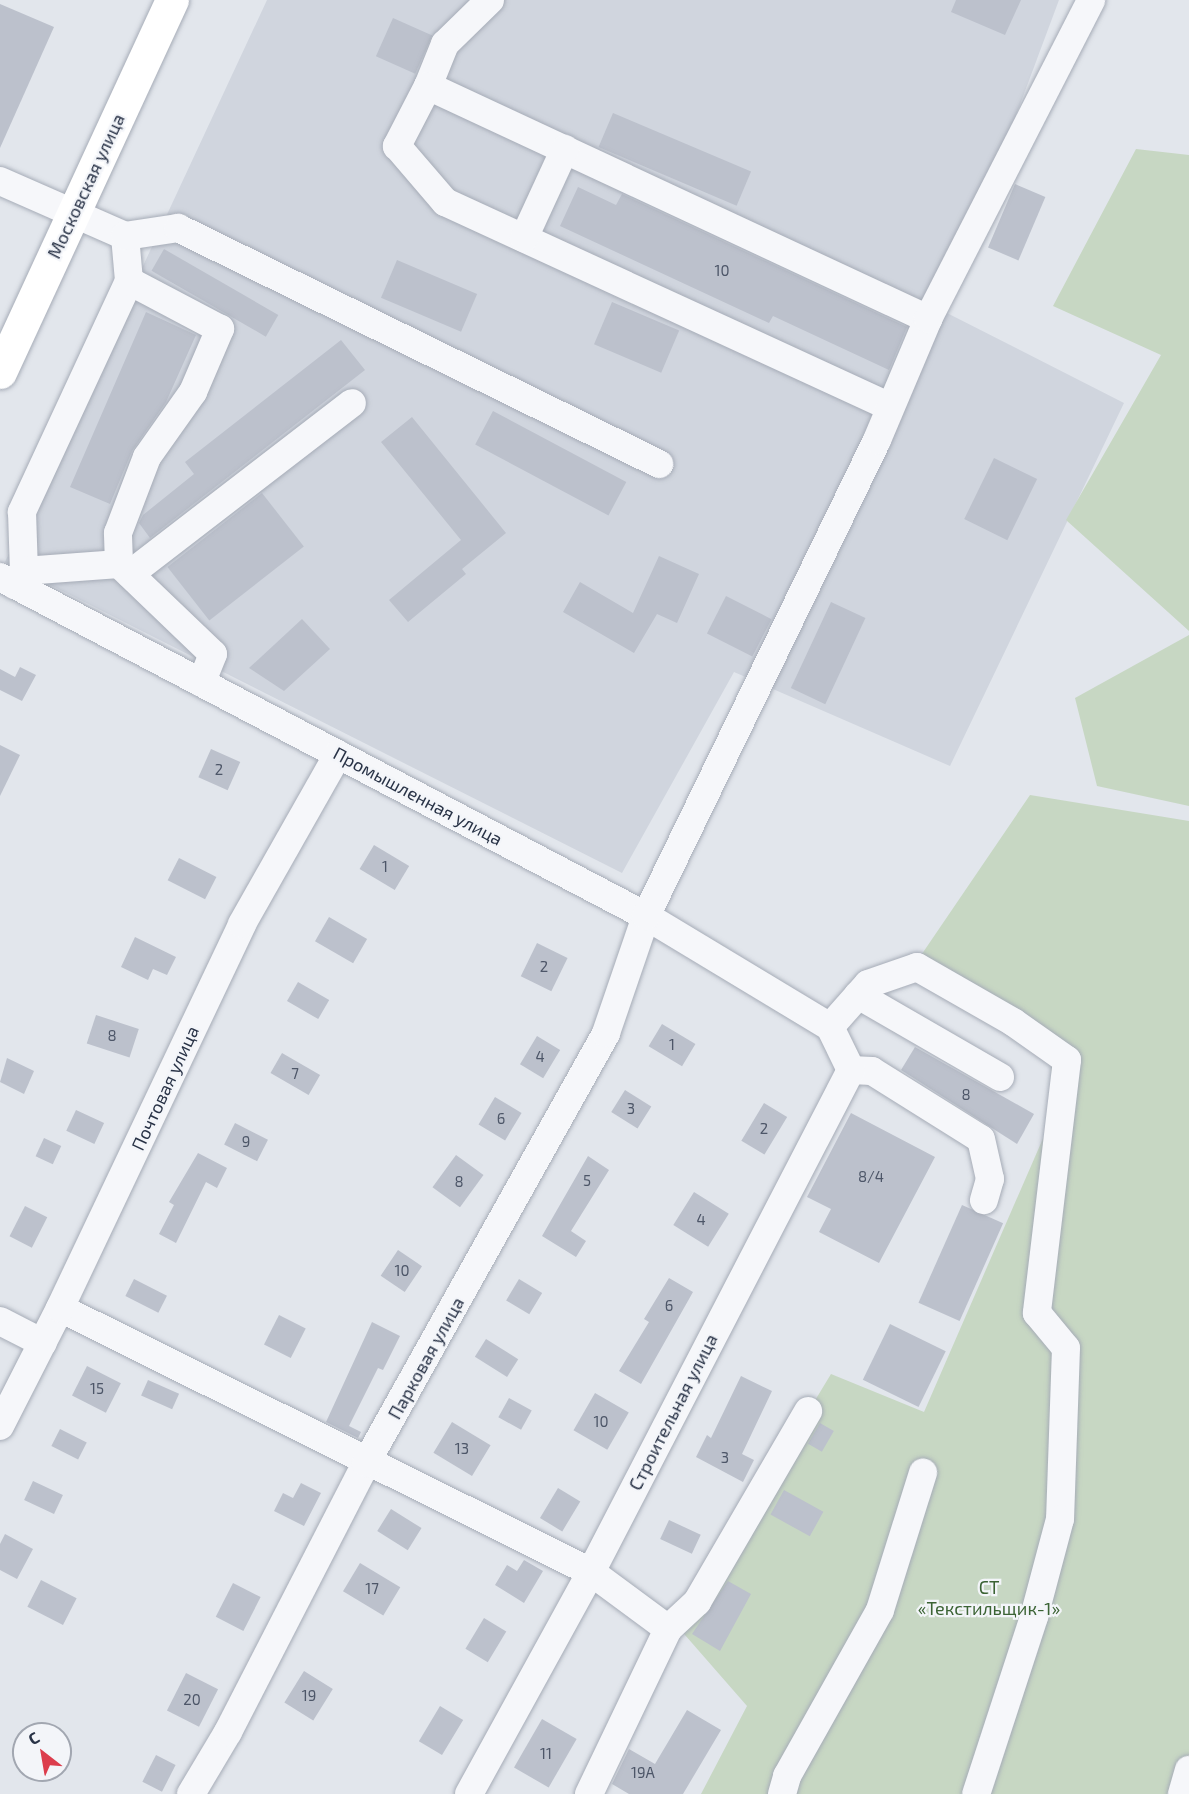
<!DOCTYPE html>
<html>
<head>
<meta charset="utf-8">
<style>
	body { margin:0 }
	#map { position:relative; width:1189px; height:1794px; overflow:hidden; background:#e2e6ec; font-family:"Exo 2",sans-serif }
	div>[style] { position:absolute }
	.built>* { inset:0; background:#d0d5de }
	.green>* { inset:0; background:#c7d7c3 }
	.building>* { inset:0; background:#bcc1cc; transform-origin:0 0 }
	.roads { filter:drop-shadow(0 0 2px #a6acb7) drop-shadow(0 0 2px #a6acb7) }
	.minor>* { height:28px; margin:-14px; padding:0 14px; transform-origin:14px; border-radius:14px; background:#f6f7fa }
	.highway>* { height:33px; margin:-16.5px; padding:0 16.5px; transform-origin:16.5px; border-radius:16.5px; background:#fff }
	span { translate:-50% -50%; white-space:nowrap; text-align:center; line-height:1.15; -webkit-text-stroke:4.5px #f3f5f9; paint-order:stroke }
	.number-label { font-size:15px; color:#4d5668 }
	.number-label span { -webkit-text-stroke-width:0 }
	.street-label { font-size:18px; color:#283246 }
	.park-label { font-size:18px; color:#3b6334 }
	.north { position:absolute; left:12px; top:1722px; width:60px; height:60px; box-sizing:border-box; background:#f3f5f9; border:2px solid #a2a7b1; border-radius:50%; rotate:329deg; font-size:16px; font-weight:700; line-height:24px; text-align:center; color:#283246 }
	.north::after { content:''; display:block; margin:auto; width:21px; height:27px; background:#dc3d4d; clip-path:polygon(50% 0,100% 100%,50% 72%,0 100%) }
</style>
</head>
<body>
<div id="map">
	<div class="built">
		<i style="clip-path:polygon(267px 0,1059px 0,943px 311px,1124px 403px,950px 766px,734px 672px,622px 873px,5px 562px)"></i>
	</div>
	<div class="green">
		<i style="clip-path:polygon(1136px 149px,1189px 155px,1189px 631px,1066px 520px,1161px 355px,1053px 306px)"></i>
		<i style="clip-path:polygon(1189px 635px,1189px 806px,1097px 786px,1075px 698px)"></i>
		<i style="clip-path:polygon(1030px 795px,1189px 821px,1189px 1794px,701px 1794px,747px 1706px,678px 1627px,831px 1374px,924px 1412px,1051px 1120px,1051px 1055px,911px 970px)"></i>
	</div>
	<div class="building">
		<i style="clip-path:polygon(956px 0,1021px 0,1005px 35px,951px 12px)"></i>
		<i style="clip-path:polygon(0 4px,54px 27px,0 148px)"></i>
		<i style="left:393px;top:18px;width:43px;height:42px;rotate:24deg"></i>
		<i style="left:613px;top:113px;width:150px;height:37px;rotate:23deg"></i>
		<i style="left:1015px;top:184px;width:33px;height:69px;rotate:23deg"></i>
		<i style="clip-path:polygon(578px 187px,616px 205px,622px 194px,907px 327px,889px 370px,773px 316px,769px 323px,560px 226px)"></i>
		<i style="left:164px;top:249px;width:132px;height:25px;rotate:30deg"></i>
		<i style="left:397px;top:260px;width:87px;height:41px;rotate:23deg"></i>
		<i style="left:612px;top:302px;width:73px;height:46px;rotate:23deg"></i>
		<i style="clip-path:polygon(146px 312px,196px 335px,166px 402px,132px 451px,110px 504px,70px 487px)"></i>
		<i style="clip-path:polygon(341px 340px,365px 370px,150px 538px,139px 523px,143px 515px,194px 474px,185px 462px)"></i>
		<i style="left:493px;top:411px;width:151px;height:38px;rotate:28deg"></i>
		<i style="clip-path:polygon(412px 417px,506px 533px,462px 569px,466px 574px,408px 622px,389px 600px,461px 540px,381px 442px)"></i>
		<i style="left:994px;top:458px;width:48px;height:68px;rotate:26deg"></i>
		<i style="left:262px;top:493px;width:68px;height:120px;rotate:52deg"></i>
		<i style="clip-path:polygon(659px 556px,699px 574px,677px 623px,657px 614px,634px 653px,563px 612px,580px 582px,633px 613px)"></i>
		<i style="left:726px;top:596px;width:51px;height:42px;rotate:27deg"></i>
		<i style="left:831px;top:602px;width:38px;height:95px;rotate:25deg"></i>
		<i style="clip-path:polygon(302px 619px,330px 649px,284px 691px,249px 668px)"></i>
		<i style="clip-path:polygon(20px 667px,36px 675px,22px 701px,0 690px,0 669px,15px 677px)"></i>
		<i style="clip-path:polygon(0 745px,20px 755px,0 796px)"></i>
		<i style="left:211px;top:749px;width:32px;height:31px;rotate:24deg"></i>
		<i style="left:374px;top:845px;width:41px;height:28px;rotate:31deg"></i>
		<i style="left:179px;top:858px;width:42px;height:25px;rotate:27deg"></i>
		<i style="left:329px;top:917px;width:44px;height:28px;rotate:30deg"></i>
		<i style="clip-path:polygon(135px 937px,176px 957px,167px 975px,153px 969px,148px 980px,121px 967px)"></i>
		<i style="left:537px;top:943px;width:34px;height:37px;rotate:26deg"></i>
		<i style="left:298px;top:982px;width:36px;height:22px;rotate:30deg"></i>
		<i style="left:96px;top:1015px;width:45px;height:30px;rotate:18deg"></i>
		<i style="left:662px;top:1024px;width:39px;height:26px;rotate:31deg"></i>
		<i style="left:537px;top:1036px;width:27px;height:33px;rotate:31deg"></i>
		<i style="clip-path:polygon(915px 1047px,1034px 1114px,1017px 1144px,901px 1070px)"></i>
		<i style="left:282px;top:1053px;width:44px;height:23px;rotate:30deg"></i>
		<i style="clip-path:polygon(7px 1058px,34px 1071px,24px 1094px,0 1082px)"></i>
		<i style="left:625px;top:1090px;width:31px;height:26px;rotate:32deg"></i>
		<i style="left:495px;top:1097px;width:31px;height:32px;rotate:31deg"></i>
		<i style="left:764px;top:1103px;width:27px;height:44px;rotate:31deg"></i>
		<i style="left:76px;top:1110px;width:31px;height:23px;rotate:25deg"></i>
		<i style="clip-path:polygon(851px 1113px,935px 1157px,879px 1263px,819px 1232px,831px 1209px,807px 1197px)"></i>
		<i style="left:235px;top:1123px;width:37px;height:24px;rotate:27deg"></i>
		<i style="left:44px;top:1138px;width:19px;height:20px;rotate:25deg"></i>
		<i style="clip-path:polygon(198px 1153px,227px 1168px,217px 1188px,206px 1182px,176px 1243px,159px 1234px,174px 1205px,169px 1202px)"></i>
		<i style="left:456px;top:1155px;width:34px;height:40px;rotate:36deg"></i>
		<i style="clip-path:polygon(588px 1156px,609px 1170px,571px 1231px,586px 1241px,576px 1257px,542px 1236px)"></i>
		<i style="left:694px;top:1192px;width:41px;height:39px;rotate:32deg"></i>
		<i style="left:962px;top:1205px;width:45px;height:107px;rotate:24deg"></i>
		<i style="left:25px;top:1206px;width:25px;height:34px;rotate:27deg"></i>
		<i style="left:398px;top:1250px;width:29px;height:31px;rotate:34deg"></i>
		<i style="clip-path:polygon(669px 1278px,693px 1292px,641px 1384px,619px 1371px,649px 1322px,644px 1319px)"></i>
		<i style="left:134px;top:1279px;width:37px;height:19px;rotate:27deg"></i>
		<i style="left:519px;top:1279px;width:27px;height:25px;rotate:31deg"></i>
		<i style="left:279px;top:1315px;width:30px;height:33px;rotate:27deg"></i>
		<i style="clip-path:polygon(372px 1322px,400px 1336px,383px 1370px,378px 1368px,349px 1426px,361px 1432px,358px 1438px,326px 1422px)"></i>
		<i style="left:890px;top:1324px;width:62px;height:62px;rotate:26deg"></i>
		<i style="left:486px;top:1339px;width:38px;height:21px;rotate:32deg"></i>
		<i style="left:87px;top:1366px;width:38px;height:33px;rotate:27deg"></i>
		<i style="clip-path:polygon(741px 1376px,772px 1391px,742px 1454px,754px 1460px,743px 1482px,696px 1457px,707px 1435px,711px 1438px)"></i>
		<i style="left:148px;top:1380px;width:34px;height:17px;rotate:24deg"></i>
		<i style="left:595px;top:1393px;width:39px;height:43px;rotate:30deg"></i>
		<i style="left:509px;top:1398px;width:26px;height:22px;rotate:29deg"></i>
		<i style="left:452px;top:1422px;width:45px;height:36px;rotate:31deg"></i>
		<i style="left:820px;top:1423px;width:16px;height:24px;rotate:30deg"></i>
		<i style="left:60px;top:1429px;width:30px;height:19px;rotate:27deg"></i>
		<i style="left:33px;top:1481px;width:33px;height:21px;rotate:25deg"></i>
		<i style="clip-path:polygon(301px 1483px,321px 1493px,304px 1526px,274px 1511px,283px 1493px,293px 1498px)"></i>
		<i style="left:558px;top:1488px;width:26px;height:35px;rotate:31deg"></i>
		<i style="left:784px;top:1490px;width:45px;height:28px;rotate:29deg"></i>
		<i style="left:391px;top:1509px;width:36px;height:26px;rotate:32deg"></i>
		<i style="left:669px;top:1520px;width:35px;height:21px;rotate:25deg"></i>
		<i style="clip-path:polygon(5px 1534px,33px 1549px,17px 1579px,0 1570px,0 1544px)"></i>
		<i style="clip-path:polygon(524px 1560px,543px 1571px,524px 1603px,495px 1585px,507px 1565px,517px 1571px)"></i>
		<i style="left:360px;top:1563px;width:47px;height:33px;rotate:31deg"></i>
		<i style="left:41px;top:1580px;width:40px;height:30px;rotate:27deg"></i>
		<i style="clip-path:polygon(728px 1581px,751px 1594px,720px 1651px,692px 1634px)"></i>
		<i style="left:233px;top:1583px;width:31px;height:38px;rotate:27deg"></i>
		<i style="left:484px;top:1618px;width:26px;height:36px;rotate:31deg"></i>
		<i style="left:304px;top:1671px;width:34px;height:37px;rotate:32deg"></i>
		<i style="left:186px;top:1673px;width:36px;height:42px;rotate:27deg"></i>
		<i style="left:440px;top:1706px;width:27px;height:41px;rotate:31deg"></i>
		<i style="clip-path:polygon(687px 1710px,721px 1730px,683px 1794px,629px 1794px,612px 1784px,629px 1749px,655px 1764px)"></i>
		<i style="left:542px;top:1719px;width:40px;height:56px;rotate:30deg"></i>
		<i style="left:156px;top:1755px;width:22px;height:30px;rotate:27deg"></i>
	</div>
	<div class="roads">
		<div class="minor">
			<i style="left:490px;top:0;width:63px;rotate:135.6deg"></i>
			<i style="left:445px;top:44px;width:45px;rotate:112deg"></i>
			<i style="left:428px;top:86px;width:552px;rotate:24.99deg"></i>
			<i style="left:428px;top:86px;width:68px;rotate:117.3deg"></i>
			<i style="left:397px;top:146px;width:74px;rotate:49.4deg"></i>
			<i style="left:445px;top:202px;width:488px;rotate:24.7deg"></i>
			<i style="left:0;top:181px;width:137px;rotate:23.7deg"></i>
			<i style="left:125px;top:236px;width:45px;rotate:84.9deg"></i>
			<i style="left:129px;top:281px;width:255px;rotate:114.9deg"></i>
			<i style="left:22px;top:512px;width:59px;rotate:88.1deg"></i>
			<i style="left:24px;top:571px;width:17px;rotate:123deg"></i>
			<i style="left:125px;top:236px;width:54px;rotate:-8.6deg"></i>
			<i style="left:178px;top:228px;width:536px;rotate:26.13deg"></i>
			<i style="left:524px;top:238px;width:98px;rotate:-65.3deg"></i>
			<i style="left:119px;top:564px;width:130px;rotate:43.8deg"></i>
			<i style="left:213px;top:654px;width:31px;rotate:112deg"></i>
			<i style="left:24px;top:571px;width:95px;rotate:-4.2deg"></i>
			<i style="left:119px;top:564px;width:31px;rotate:-92deg"></i>
			<i style="left:118px;top:533px;width:81px;rotate:-69.1deg"></i>
			<i style="left:147px;top:457px;width:80px;rotate:-54.7deg"></i>
			<i style="left:193px;top:392px;width:69px;rotate:-66.8deg"></i>
			<i style="left:220px;top:329px;width:103px;rotate:-152.2deg"></i>
			<i style="left:130px;top:574px;width:280px;rotate:-37.6deg"></i>
			<i style="left:0;top:577px;width:730px;rotate:27.69deg"></i>
			<i style="left:646px;top:916px;width:215px;rotate:31.1deg"></i>
			<i style="left:858px;top:995px;width:164px;rotate:30deg"></i>
			<i style="left:830px;top:1027px;width:57px;rotate:-48.5deg"></i>
			<i style="left:868px;top:984px;width:52px;rotate:-19.1deg"></i>
			<i style="left:917px;top:967px;width:111px;rotate:29.8deg"></i>
			<i style="left:1013px;top:1022px;width:66px;rotate:35.1deg"></i>
			<i style="left:1067px;top:1060px;width:255px;rotate:96.8deg"></i>
			<i style="left:1037px;top:1313px;width:45px;rotate:50.4deg"></i>
			<i style="left:1066px;top:1348px;width:171px;rotate:92deg"></i>
			<i style="left:1060px;top:1519px;width:101px;rotate:104.9deg"></i>
			<i style="left:1034px;top:1617px;width:186px;rotate:108.1deg"></i>
			<i style="left:851px;top:1070px;width:21px;rotate:3deg"></i>
			<i style="left:872px;top:1071px;width:128px;rotate:32deg"></i>
			<i style="left:981px;top:1139px;width:41px;rotate:77.3deg"></i>
			<i style="left:990px;top:1179px;width:22px;rotate:106deg"></i>
			<i style="left:60px;top:1308px;width:593px;rotate:26.44deg"></i>
			<i style="left:591px;top:1572px;width:96px;rotate:36.5deg"></i>
			<i style="left:0;top:1321px;width:48px;rotate:27.1deg"></i>
			<i style="left:0;top:1426px;width:132px;rotate:-63deg"></i>
			<i style="left:60px;top:1308px;width:425px;rotate:-64.6deg"></i>
			<i style="left:242px;top:924px;width:195px;rotate:-60.5deg"></i>
			<i style="left:191px;top:1794px;width:72px;rotate:-59.2deg"></i>
			<i style="left:228px;top:1732px;width:302px;rotate:-62.8deg"></i>
			<i style="left:366px;top:1463px;width:492px;rotate:-60.8deg"></i>
			<i style="left:606px;top:1033px;width:124px;rotate:-71.1deg"></i>
			<i style="left:646px;top:916px;width:529px;rotate:-64.11deg"></i>
			<i style="left:877px;top:440px;width:131px;rotate:-67.1deg"></i>
			<i style="left:928px;top:319px;width:358px;rotate:-62.9deg"></i>
			<i style="left:469px;top:1794px;width:253px;rotate:-61.2deg"></i>
			<i style="left:591px;top:1572px;width:565px;rotate:-62.62deg"></i>
			<i style="left:851px;top:1070px;width:48px;rotate:-116deg"></i>
			<i style="left:589px;top:1794px;width:183px;rotate:-64.4deg"></i>
			<i style="left:668px;top:1629px;width:40px;rotate:-43deg"></i>
			<i style="left:697px;top:1602px;width:221px;rotate:-59.8deg"></i>
			<i style="left:782px;top:1794px;width:19px;rotate:-74deg"></i>
			<i style="left:787px;top:1776px;width:190px;rotate:-60.7deg"></i>
			<i style="left:880px;top:1610px;width:144px;rotate:-72.6deg"></i>
			<i style="left:1182px;top:1794px;width:25px;rotate:-74deg"></i>
		</div>
		<div class="highway">
			<i style="left:0;top:372px;width:410px;rotate:-65.2deg"></i>
		</div>
	</div>
	<div class="number-label">
		<span style="left:722px;top:271px">10</span>
		<span style="left:219px;top:770px">2</span>
		<span style="left:385px;top:867px">1</span>
		<span style="left:544px;top:967px">2</span>
		<span style="left:112px;top:1036px">8</span>
		<span style="left:672px;top:1045px">1</span>
		<span style="left:540px;top:1057px">4</span>
		<span style="left:295px;top:1074px">7</span>
		<span style="left:966px;top:1095px">8</span>
		<span style="left:631px;top:1109px">3</span>
		<span style="left:501px;top:1119px">6</span>
		<span style="left:764px;top:1129px">2</span>
		<span style="left:246px;top:1142px">9</span>
		<span style="left:871px;top:1177px">8/4</span>
		<span style="left:587px;top:1181px">5</span>
		<span style="left:459px;top:1182px">8</span>
		<span style="left:701px;top:1220px">4</span>
		<span style="left:402px;top:1271px">10</span>
		<span style="left:669px;top:1306px">6</span>
		<span style="left:97px;top:1389px">15</span>
		<span style="left:601px;top:1422px">10</span>
		<span style="left:462px;top:1449px">13</span>
		<span style="left:725px;top:1458px">3</span>
		<span style="left:372px;top:1589px">17</span>
		<span style="left:309px;top:1696px">19</span>
		<span style="left:192px;top:1700px">20</span>
		<span style="left:546px;top:1754px">11</span>
		<span style="left:643px;top:1773px">19А</span>
	</div>
	<div class="street-label">
		<span style="left:86px;top:186px;rotate:-65deg">Московская улица</span>
		<span style="left:418px;top:796px;rotate:28deg">Промышленная улица</span>
		<span style="left:165px;top:1088px;rotate:-65deg">Почтовая улица</span>
		<span style="left:426px;top:1358px;rotate:-61deg">Парковая улица</span>
		<span style="left:673px;top:1412px;rotate:-63deg">Строительная улица</span>
	</div>
	<div class="park-label">
		<span style="left:989px;top:1598px">СТ<br>«Текстильщик-1»</span>
	</div>
	<div class="north">С</div>
</div>
</body>
</html>
